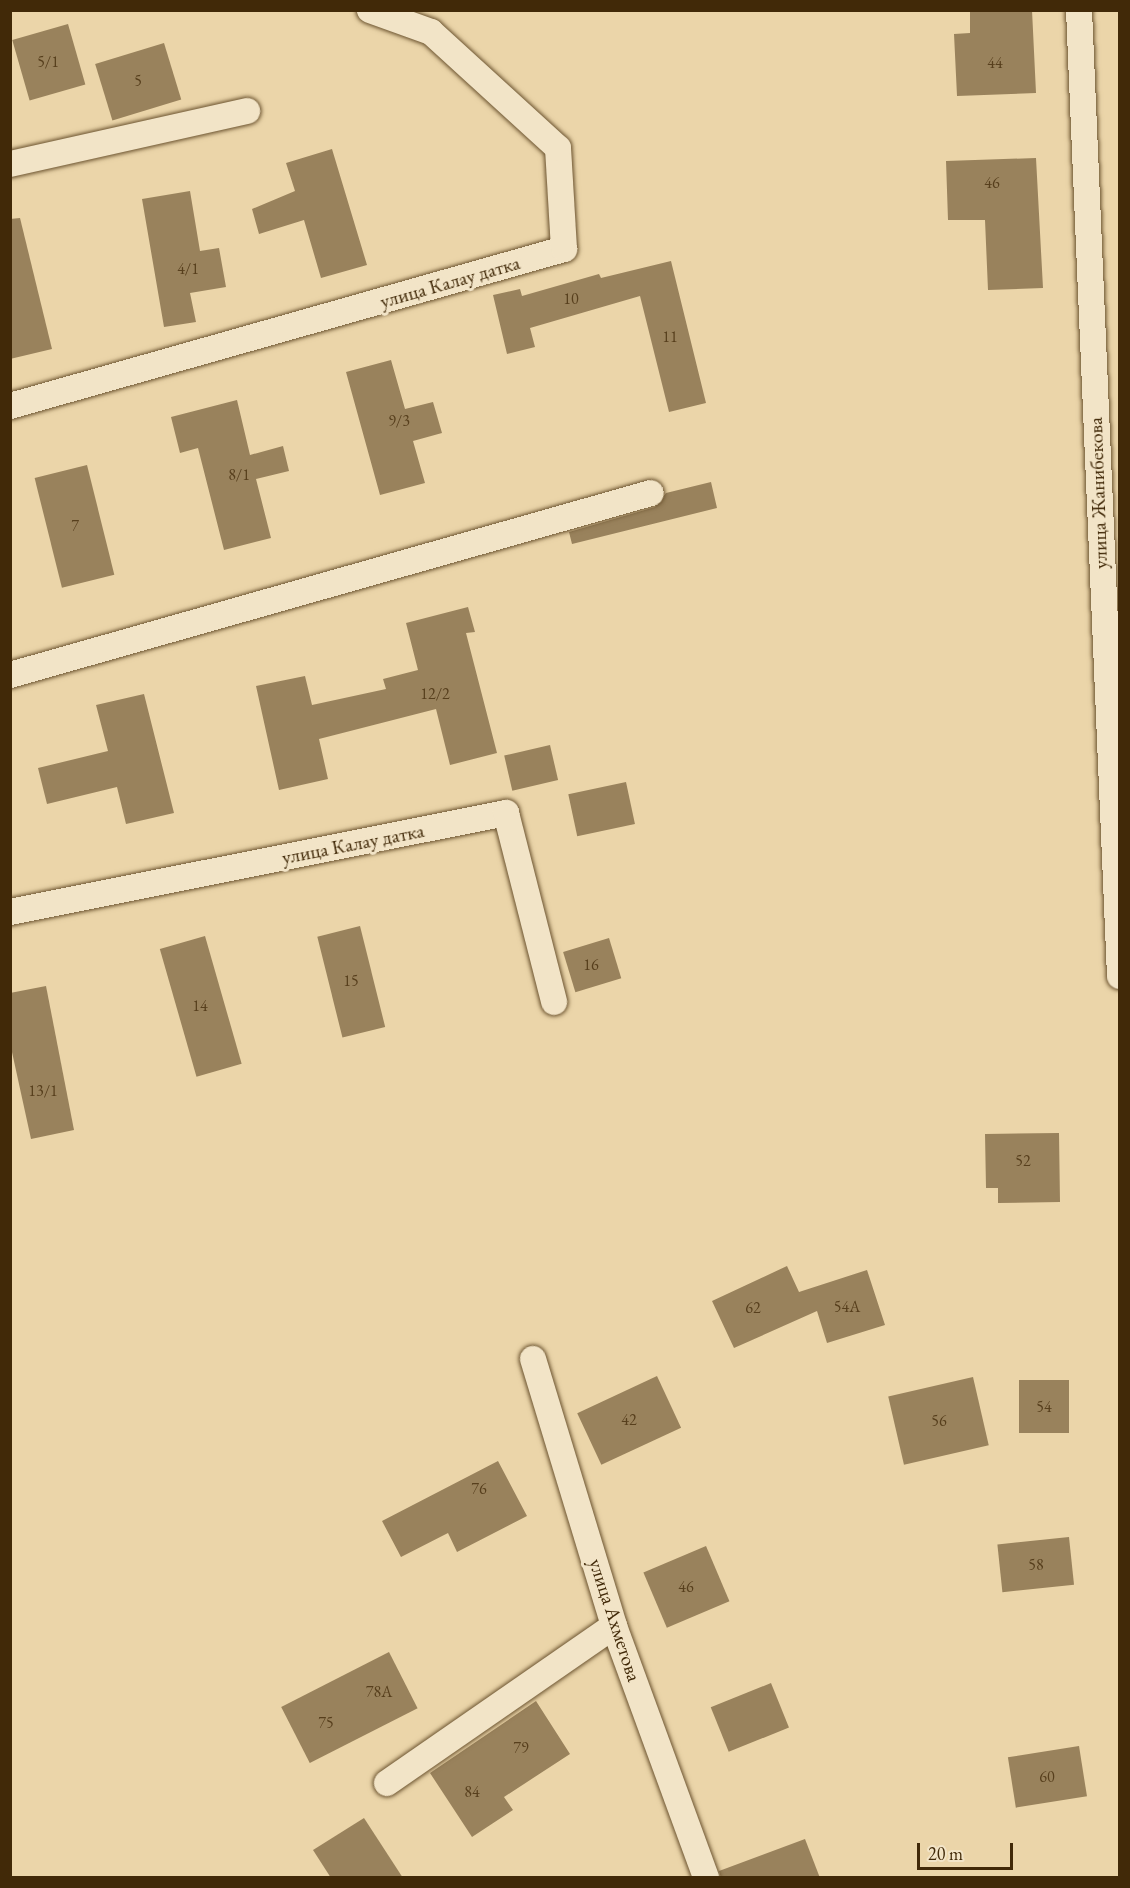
<!DOCTYPE html>
<html>
<head>
<meta charset="utf-8">
<style>
	body { margin:0 }
	#map { position:relative; width:1130px; height:1888px; overflow:hidden; background:#ebd5a9; font-family:"EB Garamond",serif }
	div>[style] { position:absolute }
	.building>* { inset:0; background:#99825c; transform-origin:0 0 }
	.roads { filter:drop-shadow(0 0 2px #6c5430) drop-shadow(0 0 2px #6c5430) }
	.minor>* { height:26px; margin:-13px; padding:0 13px; transform-origin:13px; border-radius:13px; background:#f2e4c7 }
	span { translate:-50% -50%; white-space:nowrap; text-align:center; line-height:1.15; -webkit-text-stroke:6px #f2e4c7; paint-order:stroke }
	.number-label { font-size:16px; color:#573f1d }
	.number-label span { -webkit-text-stroke-width:0 }
	.street-label { font-size:20px; color:#412908 }
	.frame { position:absolute; inset:0; border:12px solid #412908; pointer-events:none }
	.scale { position:absolute; left:917px; top:1843px; width:96px; height:27px; box-sizing:border-box; border:3px solid #412908; border-top:0; padding-left:8px; font-size:18px; line-height:21px; white-space:nowrap; color:#412908; -webkit-text-stroke:4px #f2e4c7; paint-order:stroke }
</style>
</head>
<body>
<div id="map">
	<div class="building">
		<i style="clip-path:polygon(970px 10px,1032px 10px,1036px 93px,957px 96px,954px 34px,970px 33px)"></i>
		<i style="left:68px;top:24px;width:63px;height:58px;rotate:74deg"></i>
		<i style="left:164px;top:43px;width:59px;height:72px;rotate:73deg"></i>
		<i style="clip-path:polygon(332px 149px,367px 265px,321px 278px,304px 220px,259px 234px,252px 209px,295px 191px,286px 163px)"></i>
		<i style="clip-path:polygon(1036px 158px,1043px 288px,988px 290px,985px 220px,948px 220px,946px 161px)"></i>
		<i style="clip-path:polygon(190px 191px,200px 251px,219px 248px,226px 287px,190px 293px,196px 322px,164px 327px,142px 199px)"></i>
		<i style="clip-path:polygon(20px 218px,52px 349px,10px 359px,10px 219px)"></i>
		<i style="clip-path:polygon(671px 261px,706px 403px,669px 412px,640px 296px,530px 328px,535px 347px,507px 354px,493px 295px,520px 289px,522px 296px,599px 274px,601px 278px)"></i>
		<i style="clip-path:polygon(391px 360px,405px 409px,433px 402px,442px 433px,413px 441px,425px 483px,380px 495px,346px 372px)"></i>
		<i style="clip-path:polygon(237px 400px,250px 455px,283px 446px,289px 471px,256px 479px,271px 538px,224px 550px,198px 448px,180px 453px,171px 417px)"></i>
		<i style="left:87px;top:465px;width:113px;height:54px;rotate:76deg"></i>
		<i style="clip-path:polygon(711px 482px,717px 508px,572px 544px,569px 532px,655px 507px,666px 493px)"></i>
		<i style="clip-path:polygon(468px 607px,475px 632px,466px 633px,497px 753px,450px 765px,436px 709px,319px 739px,328px 779px,279px 790px,256px 686px,305px 676px,312px 705px,386px 689px,383px 679px,418px 670px,406px 623px)"></i>
		<i style="clip-path:polygon(144px 694px,174px 813px,126px 824px,117px 787px,47px 804px,38px 768px,108px 751px,96px 705px)"></i>
		<i style="left:550px;top:745px;width:36px;height:47px;rotate:77deg"></i>
		<i style="left:626px;top:782px;width:43px;height:59px;rotate:78deg"></i>
		<i style="left:360px;top:926px;width:104px;height:44px;rotate:76deg"></i>
		<i style="left:205px;top:936px;width:133px;height:47px;rotate:74deg"></i>
		<i style="left:609px;top:938px;width:42px;height:48px;rotate:73deg"></i>
		<i style="clip-path:polygon(46px 986px,74px 1130px,31px 1139px,10px 1043px,10px 993px)"></i>
		<i style="clip-path:polygon(1059px 1133px,1060px 1202px,998px 1203px,998px 1188px,986px 1188px,985px 1134px)"></i>
		<i style="clip-path:polygon(787px 1266px,799px 1292px,867px 1270px,885px 1325px,827px 1343px,817px 1311px,734px 1348px,712px 1301px)"></i>
		<i style="left:657px;top:1376px;width:57px;height:88px;rotate:65deg"></i>
		<i style="left:973px;top:1377px;width:70px;height:87px;rotate:77deg"></i>
		<i style="left:1069px;top:1380px;width:53px;height:50px;rotate:90deg"></i>
		<i style="clip-path:polygon(498px 1461px,527px 1516px,457px 1552px,448px 1533px,401px 1557px,382px 1521px)"></i>
		<i style="left:1069px;top:1537px;width:48px;height:72px;rotate:84deg"></i>
		<i style="left:706px;top:1546px;width:60px;height:68px;rotate:67deg"></i>
		<i style="left:389px;top:1652px;width:63px;height:121px;rotate:63deg"></i>
		<i style="left:771px;top:1683px;width:48px;height:65px;rotate:68deg"></i>
		<i style="clip-path:polygon(536px 1701px,570px 1754px,504px 1797px,513px 1810px,472px 1837px,430px 1773px)"></i>
		<i style="left:1079px;top:1746px;width:51px;height:72px;rotate:81deg"></i>
		<i style="clip-path:polygon(364px 1818px,403px 1878px,331px 1878px,313px 1850px)"></i>
		<i style="clip-path:polygon(805px 1839px,820px 1878px,721px 1878px,719px 1871px)"></i>
	</div>
	<div class="roads">
		<div class="minor">
			<i style="left:1079px;top:10px;width:967px;rotate:87.57deg"></i>
			<i style="left:10px;top:164px;width:243px;rotate:-12.6deg"></i>
			<i style="left:10px;top:406px;width:576px;rotate:-15.82deg"></i>
			<i style="left:564px;top:249px;width:101px;rotate:-93.4deg"></i>
			<i style="left:558px;top:148px;width:172px;rotate:-137.6deg"></i>
			<i style="left:431px;top:32px;width:65px;rotate:-160.2deg"></i>
			<i style="left:10px;top:675px;width:666px;rotate:-15.85deg"></i>
			<i style="left:10px;top:912px;width:506px;rotate:-11.29deg"></i>
			<i style="left:506px;top:813px;width:195px;rotate:75.7deg"></i>
			<i style="left:533px;top:1359px;width:279px;rotate:73.1deg"></i>
			<i style="left:614px;top:1626px;width:268px;rotate:69.9deg"></i>
			<i style="left:387px;top:1783px;width:276px;rotate:-34.7deg"></i>
		</div>
	</div>
	<div class="number-label">
		<span style="left:48px;top:62px">5/1</span>
		<span style="left:995px;top:63px">44</span>
		<span style="left:138px;top:81px">5</span>
		<span style="left:992px;top:183px">46</span>
		<span style="left:188px;top:269px">4/1</span>
		<span style="left:571px;top:299px">10</span>
		<span style="left:670px;top:337px">11</span>
		<span style="left:399px;top:421px">9/3</span>
		<span style="left:239px;top:475px">8/1</span>
		<span style="left:75px;top:526px">7</span>
		<span style="left:435px;top:694px">12/2</span>
		<span style="left:591px;top:965px">16</span>
		<span style="left:351px;top:981px">15</span>
		<span style="left:200px;top:1006px">14</span>
		<span style="left:43px;top:1091px">13/1</span>
		<span style="left:1023px;top:1161px">52</span>
		<span style="left:847px;top:1307px">54А</span>
		<span style="left:753px;top:1308px">62</span>
		<span style="left:1044px;top:1407px">54</span>
		<span style="left:629px;top:1420px">42</span>
		<span style="left:939px;top:1421px">56</span>
		<span style="left:479px;top:1489px">76</span>
		<span style="left:1036px;top:1565px">58</span>
		<span style="left:686px;top:1587px">46</span>
		<span style="left:379px;top:1692px">78А</span>
		<span style="left:326px;top:1723px">75</span>
		<span style="left:521px;top:1748px">79</span>
		<span style="left:1047px;top:1777px">60</span>
		<span style="left:472px;top:1792px">84</span>
	</div>
	<div class="street-label">
		<span style="left:450px;top:282px;rotate:-16deg">улица Калау датка</span>
		<span style="left:1098px;top:493px;rotate:-92deg">улица Жанибекова</span>
		<span style="left:353px;top:844px;rotate:-11deg">улица Калау датка</span>
		<span style="left:615px;top:1620px;rotate:72deg">улица Ахметова</span>
	</div>
	<div class="frame"></div>
	<div class="scale">20 m</div>
</div>
</body>
</html>
